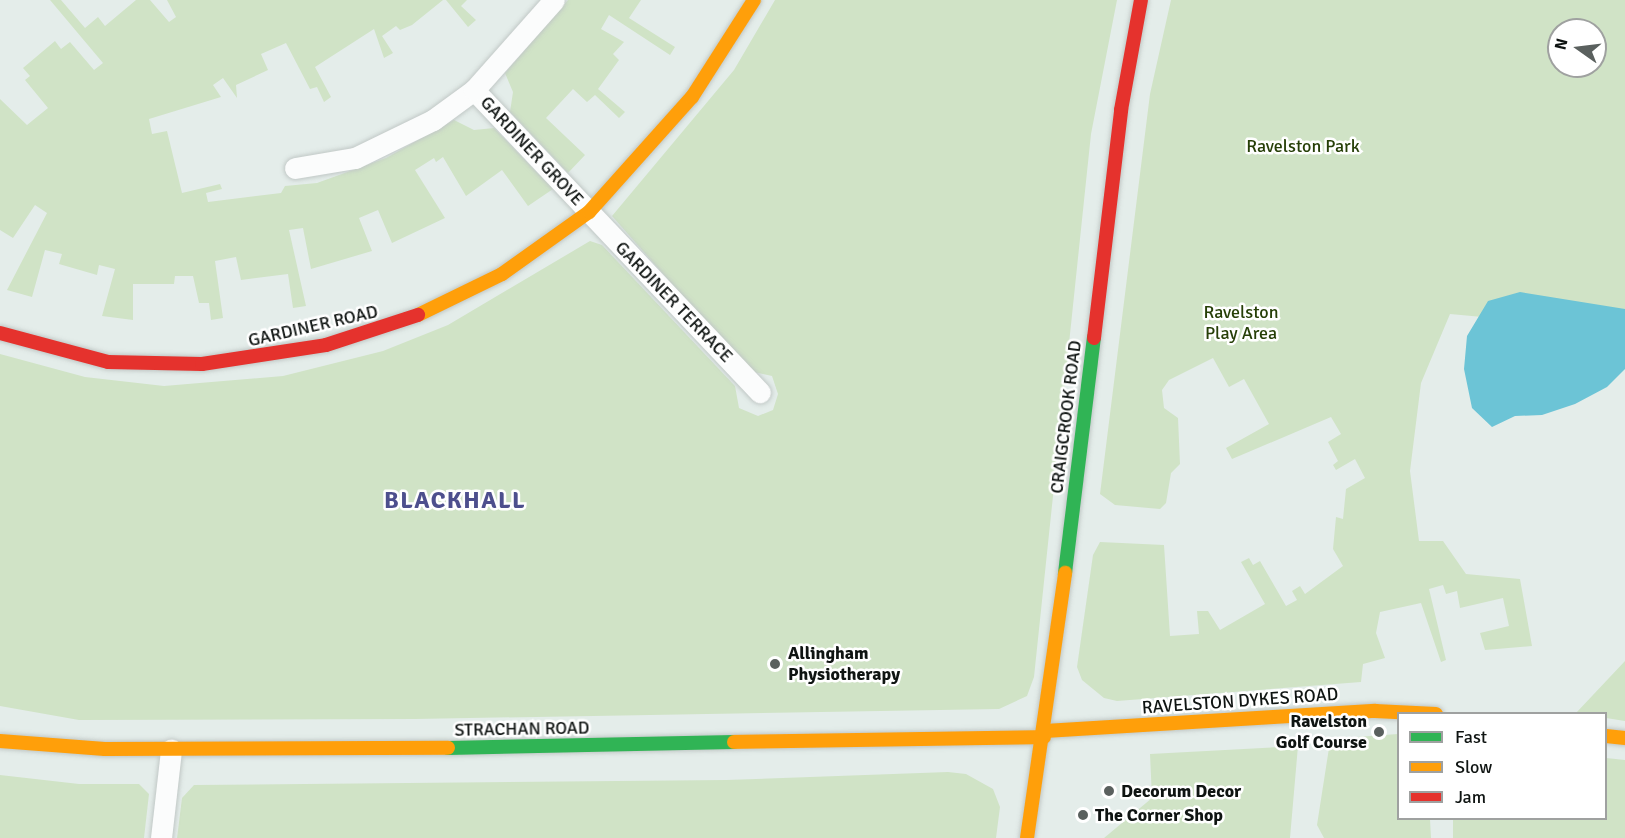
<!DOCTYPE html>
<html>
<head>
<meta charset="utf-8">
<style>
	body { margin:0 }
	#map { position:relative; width:1625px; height:838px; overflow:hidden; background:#e4edea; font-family:Signika,sans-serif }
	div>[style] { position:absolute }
	.green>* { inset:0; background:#d0e3c6 }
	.water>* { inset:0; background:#6cc4d6 }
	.roads { filter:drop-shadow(0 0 2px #c1c8c6) drop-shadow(0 0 2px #c1c8c6) }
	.street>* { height:21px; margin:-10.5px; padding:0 10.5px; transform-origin:10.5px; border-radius:10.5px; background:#fbfcfc }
	.fast>* { height:14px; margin:-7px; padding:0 7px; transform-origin:7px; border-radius:7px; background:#30b455 }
	.slow>* { height:14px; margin:-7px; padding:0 7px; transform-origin:7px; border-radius:7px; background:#ff9f0a }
	.jam>* { height:14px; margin:-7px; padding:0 7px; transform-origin:7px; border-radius:7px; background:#e5322d }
	.dots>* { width:16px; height:16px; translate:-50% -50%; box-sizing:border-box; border:3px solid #fff; border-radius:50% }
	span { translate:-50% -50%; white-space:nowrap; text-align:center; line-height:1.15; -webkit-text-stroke:5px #fff; paint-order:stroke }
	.park-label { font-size:18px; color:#263f07 }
	.street-label { font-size:18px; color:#0f1412 }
	.poi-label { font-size:18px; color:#0f1412; font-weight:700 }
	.left { translate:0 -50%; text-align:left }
	.right { translate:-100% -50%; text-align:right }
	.district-label { font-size:24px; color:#4d4f8d; font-weight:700; letter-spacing:1.5px }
	.legend { position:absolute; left:1397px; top:712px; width:210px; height:108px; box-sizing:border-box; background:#fff; border:2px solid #9fa1a0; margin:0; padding:8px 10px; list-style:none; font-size:18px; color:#0f1412 }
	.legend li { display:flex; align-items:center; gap:12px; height:30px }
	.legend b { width:30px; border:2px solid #9fa1a0 }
	.north { position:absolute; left:1547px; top:18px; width:60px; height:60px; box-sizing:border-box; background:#fff; border:2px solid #9fa1a0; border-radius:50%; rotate:284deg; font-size:16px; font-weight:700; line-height:24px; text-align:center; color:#0f1412 }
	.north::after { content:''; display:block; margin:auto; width:21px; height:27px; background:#5a605e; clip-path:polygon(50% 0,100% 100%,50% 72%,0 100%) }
</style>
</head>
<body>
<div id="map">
	<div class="green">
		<i style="clip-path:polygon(50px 0,61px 0,85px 28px,98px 17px,105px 26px,136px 0,150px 0,169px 22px,176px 17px,167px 0,443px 0,412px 25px,400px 30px,396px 26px,382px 36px,393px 53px,384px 58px,374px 29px,315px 67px,331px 97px,324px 102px,317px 87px,310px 89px,286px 43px,261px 54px,268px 70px,236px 85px,237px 98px,223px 78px,213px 85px,221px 97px,149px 119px,152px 134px,167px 131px,182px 193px,220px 184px,222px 189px,206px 193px,208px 202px,281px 193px,285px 186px,317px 183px,386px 158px,454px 120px,474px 130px,494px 128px,553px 189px,528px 206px,502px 170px,466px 196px,443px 157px,436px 162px,434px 158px,415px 170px,445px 218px,392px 243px,378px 210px,359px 218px,372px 251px,311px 269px,303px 228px,289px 230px,306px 306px,293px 308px,288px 274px,241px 280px,236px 257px,215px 261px,223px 318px,211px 320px,209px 303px,199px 303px,193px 276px,175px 276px,174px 284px,133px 284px,133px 320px,102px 316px,115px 269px,99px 265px,97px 275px,59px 264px,62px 254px,45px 250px,32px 297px,7px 290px,47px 213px,35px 205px,13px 238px,0 230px,0 99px,27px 125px,48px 108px,25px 80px,30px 76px,23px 68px,55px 41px,61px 49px,70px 42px,94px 70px,103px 63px)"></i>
		<i style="clip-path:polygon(446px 0,467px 0,461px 6px,476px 20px,468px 27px)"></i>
		<i style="clip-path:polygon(568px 0,641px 0,629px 18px,675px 47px,670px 55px,609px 15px,601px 29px,624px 42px,613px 54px,619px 60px,598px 89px,625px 112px,619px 118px,595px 95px,587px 102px,573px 89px,546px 118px,585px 155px,568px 173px,510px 112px,513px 92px,505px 73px)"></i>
		<i style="clip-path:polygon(775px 0,1117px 0,1091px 134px,1034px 677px,1027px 696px,999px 709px,415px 719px,79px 720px,0 706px,0 354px,85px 377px,164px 386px,283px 376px,383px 351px,448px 325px,590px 241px,602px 245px,735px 386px,739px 408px,758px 416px,773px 410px,778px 394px,772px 376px,749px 371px,612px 216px,734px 70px)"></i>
		<i style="clip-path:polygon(evenodd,1171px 0,1625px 0,1625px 330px,1450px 314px,1421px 383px,1410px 471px,1419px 541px,1443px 541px,1466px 574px,1520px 579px,1532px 646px,1485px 650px,1480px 633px,1509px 626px,1503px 598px,1460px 608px,1457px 591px,1446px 594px,1443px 585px,1429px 589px,1446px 660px,1441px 662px,1421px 603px,1380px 612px,1376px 633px,1385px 658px,1363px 664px,1361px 682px,1117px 701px,1104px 698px,1082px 680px,1077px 667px,1093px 555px,1100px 542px,1164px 545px,1170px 636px,1199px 634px,1197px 611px,1208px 611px,1220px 630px,1265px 604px,1241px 562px,1249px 558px,1253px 565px,1260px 561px,1286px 606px,1297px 600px,1292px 591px,1300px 586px,1305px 594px,1343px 566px,1333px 549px,1336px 517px,1343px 519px,1346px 489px,1365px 478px,1355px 459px,1336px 470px,1333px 465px,1338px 461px,1328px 442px,1341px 434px,1331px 417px,1232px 459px,1226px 448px,1269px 424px,1244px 379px,1229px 387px,1213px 358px,1169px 380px,1162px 390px,1164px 408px,1178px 418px,1180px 464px,1171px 473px,1166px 503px,1160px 509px,1115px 505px,1100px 494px,1150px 94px,1171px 0,1559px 30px,1595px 30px,1595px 66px,1559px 66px,1559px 30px)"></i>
		<i style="clip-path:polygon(1625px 661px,1625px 721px,1606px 718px,1606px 714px,1576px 713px)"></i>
		<i style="clip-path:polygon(1398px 734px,1398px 818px,1430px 819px,1431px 838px,1324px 838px,1317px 825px,1329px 748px,1343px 738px)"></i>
		<i style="clip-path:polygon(1298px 746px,1290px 838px,1104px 838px,1152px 798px,1150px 754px)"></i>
		<i style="clip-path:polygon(1606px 758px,1625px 760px,1625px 838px,1453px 838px,1453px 819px,1606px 818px)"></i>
		<i style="clip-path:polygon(948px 772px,966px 774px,993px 789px,1000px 807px,996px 838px,177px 838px,182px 798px,194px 785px,726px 780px)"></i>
		<i style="clip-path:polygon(0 775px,79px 784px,139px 784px,149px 794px,144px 838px,0 838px)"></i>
	</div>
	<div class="water">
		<i style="clip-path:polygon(1520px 292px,1625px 309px,1625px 369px,1607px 387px,1575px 404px,1542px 415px,1515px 416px,1492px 427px,1472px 408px,1464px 369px,1467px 336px,1488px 301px)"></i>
	</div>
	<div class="roads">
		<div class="street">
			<i style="left:474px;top:90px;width:416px;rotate:46.6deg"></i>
			<i style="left:295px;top:168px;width:61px;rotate:-9.5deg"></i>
			<i style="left:355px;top:158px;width:87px;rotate:-26deg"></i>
			<i style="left:433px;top:120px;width:51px;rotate:-36.2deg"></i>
			<i style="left:474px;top:90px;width:120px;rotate:-48.4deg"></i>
			<i style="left:161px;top:838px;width:89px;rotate:-83.5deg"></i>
		</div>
		<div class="fast">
			<i style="left:1065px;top:573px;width:237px;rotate:-83deg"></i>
			<i style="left:448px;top:748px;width:286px;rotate:-1.2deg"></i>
		</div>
		<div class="slow">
			<i style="left:418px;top:315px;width:93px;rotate:-26deg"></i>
			<i style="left:502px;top:274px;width:107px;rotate:-35.5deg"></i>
			<i style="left:589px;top:212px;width:154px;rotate:-48.2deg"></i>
			<i style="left:692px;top:97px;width:115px;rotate:-57.4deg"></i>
			<i style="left:1045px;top:731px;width:331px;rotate:-3.5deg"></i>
			<i style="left:1375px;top:711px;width:61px;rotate:2.8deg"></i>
			<i style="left:1606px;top:736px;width:19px;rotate:6deg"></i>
			<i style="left:0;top:741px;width:105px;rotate:4.4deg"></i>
			<i style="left:105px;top:749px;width:343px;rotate:-0.2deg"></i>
			<i style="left:734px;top:742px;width:310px;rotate:-0.9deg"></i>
			<i style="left:1027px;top:838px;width:268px;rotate:-81.8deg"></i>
		</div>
		<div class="jam">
			<i style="left:0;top:333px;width:112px;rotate:15deg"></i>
			<i style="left:108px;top:362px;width:94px;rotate:1.2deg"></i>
			<i style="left:202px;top:364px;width:125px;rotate:-8.7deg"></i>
			<i style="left:326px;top:345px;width:97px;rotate:-18.1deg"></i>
			<i style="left:1094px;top:338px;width:230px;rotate:-83.2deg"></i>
			<i style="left:1121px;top:110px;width:112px;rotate:-79.7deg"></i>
		</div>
	</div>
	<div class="dots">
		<i style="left:775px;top:664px;background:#5a605e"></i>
		<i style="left:1379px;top:732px;background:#5a605e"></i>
		<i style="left:1109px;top:791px;background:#5a605e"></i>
		<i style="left:1083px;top:815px;background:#5a605e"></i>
	</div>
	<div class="park-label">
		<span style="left:1303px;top:146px">Ravelston Park</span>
		<span style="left:1241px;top:323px">Ravelston<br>Play Area</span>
	</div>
	<div class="street-label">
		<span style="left:532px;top:151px;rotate:47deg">GARDINER GROVE</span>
		<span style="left:674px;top:302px;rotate:46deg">GARDINER TERRACE</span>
		<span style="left:313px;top:326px;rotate:-13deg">GARDINER ROAD</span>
		<span style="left:1066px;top:417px;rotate:-83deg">CRAIGCROOK ROAD</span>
		<span style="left:1240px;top:701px;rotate:-4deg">RAVELSTON DYKES ROAD</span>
		<span style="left:522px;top:729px;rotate:-1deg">STRACHAN ROAD</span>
	</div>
	<div class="poi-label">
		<span class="left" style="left:788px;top:664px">Allingham<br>Physiotherapy</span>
		<span class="right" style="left:1367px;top:732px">Ravelston<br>Golf Course</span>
		<span class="left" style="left:1121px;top:791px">Decorum Decor</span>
		<span class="left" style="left:1095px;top:815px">The Corner Shop</span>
	</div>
	<div class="district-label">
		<span style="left:455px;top:501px">BLACKHALL</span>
	</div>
	<ul class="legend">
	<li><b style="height:8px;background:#30b455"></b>Fast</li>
	<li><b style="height:8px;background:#ff9f0a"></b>Slow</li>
	<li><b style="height:8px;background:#e5322d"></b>Jam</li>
	</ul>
	<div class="north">N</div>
</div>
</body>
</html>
